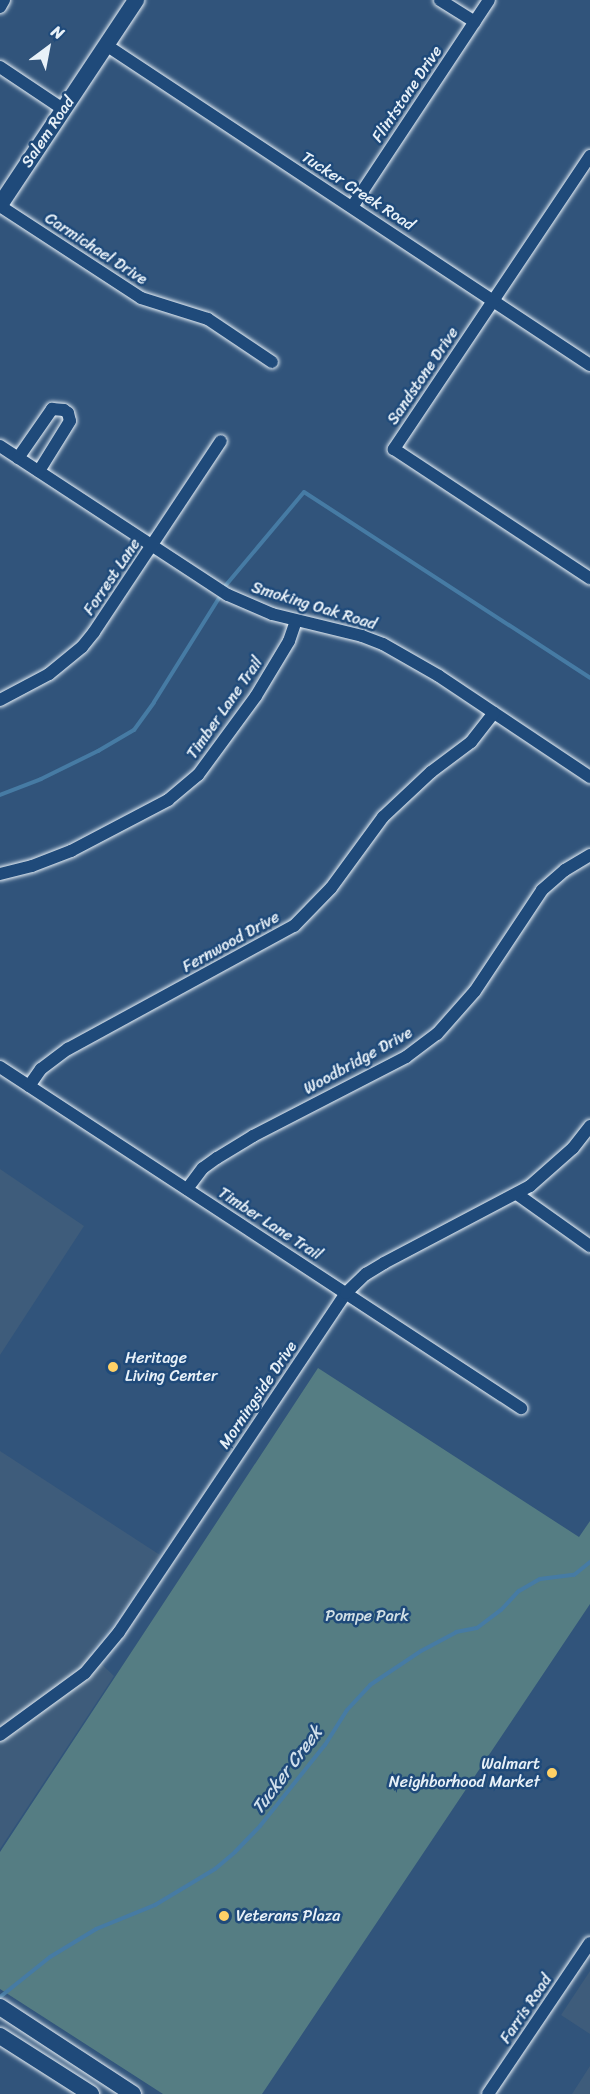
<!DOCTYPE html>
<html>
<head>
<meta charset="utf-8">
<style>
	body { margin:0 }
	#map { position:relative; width:590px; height:2094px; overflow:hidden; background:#31547b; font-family:Sriracha,sans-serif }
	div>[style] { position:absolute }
	.built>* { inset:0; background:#3e5c7b }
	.green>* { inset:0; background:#557d83 }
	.stream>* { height:4px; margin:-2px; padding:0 2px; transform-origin:2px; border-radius:2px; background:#467ba4 }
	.roads { filter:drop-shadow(0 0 2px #e8f1f8) drop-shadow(0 0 2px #e8f1f8) }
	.minor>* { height:12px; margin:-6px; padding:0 6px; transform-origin:6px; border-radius:6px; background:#1f4a7a }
	.secondary>* { height:16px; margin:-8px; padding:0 8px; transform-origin:8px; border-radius:8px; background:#1f4a7a }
	.dots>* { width:16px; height:16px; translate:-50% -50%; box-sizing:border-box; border:3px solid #1f4a7a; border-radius:50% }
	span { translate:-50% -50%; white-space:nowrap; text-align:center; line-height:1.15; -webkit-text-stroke:5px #1f4a7a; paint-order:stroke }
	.street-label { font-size:16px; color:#e8f1f8 }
	.poi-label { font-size:16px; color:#e8f1f8 }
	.left { translate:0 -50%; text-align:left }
	.right { translate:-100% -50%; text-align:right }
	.park-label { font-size:16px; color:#d2e0e6 }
	.water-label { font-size:18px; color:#d0dfeb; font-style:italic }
	.north { position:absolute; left:18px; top:18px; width:60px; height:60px; -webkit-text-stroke:4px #1f4a7a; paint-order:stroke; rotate:32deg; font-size:16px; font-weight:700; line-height:24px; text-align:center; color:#e8f1f8 }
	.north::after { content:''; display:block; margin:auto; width:21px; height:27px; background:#e8f1f8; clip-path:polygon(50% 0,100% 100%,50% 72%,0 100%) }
</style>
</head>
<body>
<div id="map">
	<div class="built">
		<i style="clip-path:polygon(0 1169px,84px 1226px,0 1355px)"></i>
		<i style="clip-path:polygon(0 1451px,160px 1555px,116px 1620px,90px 1653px,114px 1676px,0 1849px)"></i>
		<i style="clip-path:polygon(590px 1971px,590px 2034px,561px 2015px)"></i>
		<i style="clip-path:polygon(590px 2066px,590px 2094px,572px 2094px)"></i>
	</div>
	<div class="green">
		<i style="clip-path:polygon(318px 1368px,579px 1537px,590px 1521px,590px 1604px,262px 2094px,163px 2094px,0 1989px,0 1852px)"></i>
	</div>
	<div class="stream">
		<i style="left:226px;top:585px;width:121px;rotate:-50deg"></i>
		<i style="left:304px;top:492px;width:341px;rotate:33deg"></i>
		<i style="left:0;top:795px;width:44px;rotate:-21.3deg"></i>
		<i style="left:41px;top:779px;width:64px;rotate:-26.2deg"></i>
		<i style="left:98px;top:751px;width:42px;rotate:-30.3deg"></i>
		<i style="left:134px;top:730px;width:34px;rotate:-54deg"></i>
		<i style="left:154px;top:702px;width:123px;rotate:-58deg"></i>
		<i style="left:0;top:1997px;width:64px;rotate:-38.7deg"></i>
		<i style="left:50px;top:1957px;width:54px;rotate:-31.3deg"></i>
		<i style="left:96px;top:1929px;width:64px;rotate:-22.1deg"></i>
		<i style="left:155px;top:1905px;width:70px;rotate:-31deg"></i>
		<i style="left:215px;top:1869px;width:26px;rotate:-40deg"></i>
		<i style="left:235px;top:1852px;width:36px;rotate:-46deg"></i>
		<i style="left:260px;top:1826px;width:104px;rotate:-51.3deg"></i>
		<i style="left:325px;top:1745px;width:41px;rotate:-57.8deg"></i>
		<i style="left:347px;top:1710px;width:34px;rotate:-47deg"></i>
		<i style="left:370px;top:1685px;width:61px;rotate:-33.7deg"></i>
		<i style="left:421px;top:1651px;width:40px;rotate:-28deg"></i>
		<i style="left:456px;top:1632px;width:21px;rotate:-11deg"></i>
		<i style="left:477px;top:1628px;width:30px;rotate:-37deg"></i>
		<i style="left:501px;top:1610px;width:26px;rotate:-47deg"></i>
		<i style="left:519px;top:1591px;width:24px;rotate:-30deg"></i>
		<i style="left:540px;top:1579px;width:34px;rotate:-7deg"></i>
		<i style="left:574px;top:1575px;width:21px;rotate:-39deg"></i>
	</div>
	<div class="roads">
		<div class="minor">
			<i style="left:440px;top:0;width:41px;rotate:32.2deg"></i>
			<i style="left:0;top:7px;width:8px;rotate:-60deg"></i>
			<i style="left:106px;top:45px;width:580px;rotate:33.47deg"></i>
			<i style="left:0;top:67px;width:76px;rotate:33.7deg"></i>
			<i style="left:590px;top:156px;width:353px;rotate:123.8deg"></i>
			<i style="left:394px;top:449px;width:235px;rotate:33.4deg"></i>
			<i style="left:0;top:206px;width:168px;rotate:33.1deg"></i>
			<i style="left:141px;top:298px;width:70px;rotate:17.4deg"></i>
			<i style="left:208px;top:319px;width:77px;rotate:33.9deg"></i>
			<i style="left:352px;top:207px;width:248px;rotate:-56.5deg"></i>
			<i style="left:0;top:446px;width:272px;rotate:33.2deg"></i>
			<i style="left:228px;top:595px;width:48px;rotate:23.4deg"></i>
			<i style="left:272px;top:614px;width:93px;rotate:13.7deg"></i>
			<i style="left:362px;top:636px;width:22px;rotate:21deg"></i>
			<i style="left:383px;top:644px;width:64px;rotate:29.7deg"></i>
			<i style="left:439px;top:676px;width:182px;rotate:33.8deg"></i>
			<i style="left:18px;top:458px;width:60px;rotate:-55.2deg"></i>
			<i style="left:52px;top:409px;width:12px;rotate:5deg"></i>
			<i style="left:64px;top:410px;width:5px;rotate:37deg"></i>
			<i style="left:68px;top:413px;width:8px;rotate:76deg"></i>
			<i style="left:70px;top:421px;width:59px;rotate:121.8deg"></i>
			<i style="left:0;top:700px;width:55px;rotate:-28deg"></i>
			<i style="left:49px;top:674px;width:43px;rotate:-39.3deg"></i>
			<i style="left:82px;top:647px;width:19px;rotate:-51deg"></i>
			<i style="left:94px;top:632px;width:229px;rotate:-56.4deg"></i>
			<i style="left:0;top:874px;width:33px;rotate:-14deg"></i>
			<i style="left:32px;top:866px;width:42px;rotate:-21deg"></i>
			<i style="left:71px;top:851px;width:110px;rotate:-27.7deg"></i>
			<i style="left:168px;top:800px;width:39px;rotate:-40deg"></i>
			<i style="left:198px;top:775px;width:98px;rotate:-53.7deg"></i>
			<i style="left:256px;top:696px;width:64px;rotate:-59deg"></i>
			<i style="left:289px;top:641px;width:21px;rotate:-71deg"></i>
			<i style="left:0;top:1067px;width:623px;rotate:33.21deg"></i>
			<i style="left:29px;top:1086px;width:21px;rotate:-55deg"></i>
			<i style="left:41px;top:1069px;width:34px;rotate:-37deg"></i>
			<i style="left:68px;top:1049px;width:257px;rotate:-28.6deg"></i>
			<i style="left:294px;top:926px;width:53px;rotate:-45.8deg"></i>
			<i style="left:331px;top:888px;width:88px;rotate:-53.8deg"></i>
			<i style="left:383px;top:817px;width:66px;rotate:-43.2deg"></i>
			<i style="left:431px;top:772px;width:50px;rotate:-36.9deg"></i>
			<i style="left:471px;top:742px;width:37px;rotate:-52deg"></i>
			<i style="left:187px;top:1189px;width:26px;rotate:-53deg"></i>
			<i style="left:203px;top:1168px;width:17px;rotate:-36deg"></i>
			<i style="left:217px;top:1158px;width:42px;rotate:-31.4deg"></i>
			<i style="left:253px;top:1136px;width:172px;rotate:-27.3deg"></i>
			<i style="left:406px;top:1057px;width:39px;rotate:-37deg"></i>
			<i style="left:437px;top:1034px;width:57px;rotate:-48.5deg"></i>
			<i style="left:475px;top:991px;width:121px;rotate:-56.4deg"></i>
			<i style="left:542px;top:890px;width:30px;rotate:-41deg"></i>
			<i style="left:565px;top:870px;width:29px;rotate:-31deg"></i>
			<i style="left:517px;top:1194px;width:90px;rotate:35.5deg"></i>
			<i style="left:0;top:1735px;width:105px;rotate:-36.1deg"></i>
			<i style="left:85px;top:1673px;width:53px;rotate:-50.3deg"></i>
			<i style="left:119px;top:1632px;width:408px;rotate:-56.2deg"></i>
			<i style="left:346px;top:1293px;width:28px;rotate:-44deg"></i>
			<i style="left:366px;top:1274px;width:21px;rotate:-31deg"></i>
			<i style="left:384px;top:1263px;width:165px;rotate:-27.8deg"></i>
			<i style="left:530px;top:1186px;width:57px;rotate:-41.5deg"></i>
			<i style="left:573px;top:1148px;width:28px;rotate:-52deg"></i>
			<i style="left:488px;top:2094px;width:182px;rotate:-56deg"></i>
		</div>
		<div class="secondary">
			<i style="left:0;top:205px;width:246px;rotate:-56.4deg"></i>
			<i style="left:0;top:2007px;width:159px;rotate:33.2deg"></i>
			<i style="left:0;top:2036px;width:108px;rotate:32.5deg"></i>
		</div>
	</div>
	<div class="dots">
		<i style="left:113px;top:1367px;background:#ffd166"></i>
		<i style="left:552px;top:1773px;background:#ffd166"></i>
		<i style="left:224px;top:1916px;background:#ffd166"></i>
	</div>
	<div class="street-label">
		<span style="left:407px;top:94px;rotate:-56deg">Flintstone Drive</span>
		<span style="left:48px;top:132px;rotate:-56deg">Salem Road</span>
		<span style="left:358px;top:191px;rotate:33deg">Tucker Creek Road</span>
		<span style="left:96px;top:249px;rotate:33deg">Carmichael Drive</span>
		<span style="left:423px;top:376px;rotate:-56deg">Sandstone Drive</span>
		<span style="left:112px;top:577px;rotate:-56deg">Forrest Lane</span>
		<span style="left:314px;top:606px;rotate:17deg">Smoking Oak Road</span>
		<span style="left:225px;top:708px;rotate:-55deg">Timber Lane Trail</span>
		<span style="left:231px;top:942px;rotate:-29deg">Fernwood Drive</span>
		<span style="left:358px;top:1061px;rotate:-29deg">Woodbridge Drive</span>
		<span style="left:270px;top:1224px;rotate:33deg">Timber Lane Trail</span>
		<span style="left:258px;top:1395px;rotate:-56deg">Morningside Drive</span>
		<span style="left:526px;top:2009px;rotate:-56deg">Farris Road</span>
	</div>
	<div class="poi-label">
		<span class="left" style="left:125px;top:1367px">Heritage<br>Living Center</span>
		<span class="right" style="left:540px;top:1773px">Walmart<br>Neighborhood Market</span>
		<span class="left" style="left:236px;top:1916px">Veterans Plaza</span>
	</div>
	<div class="park-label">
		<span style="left:367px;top:1616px">Pompe Park</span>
	</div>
	<div class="water-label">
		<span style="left:287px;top:1770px;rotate:-53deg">Tucker Creek</span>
	</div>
	<div class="north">N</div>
</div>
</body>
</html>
